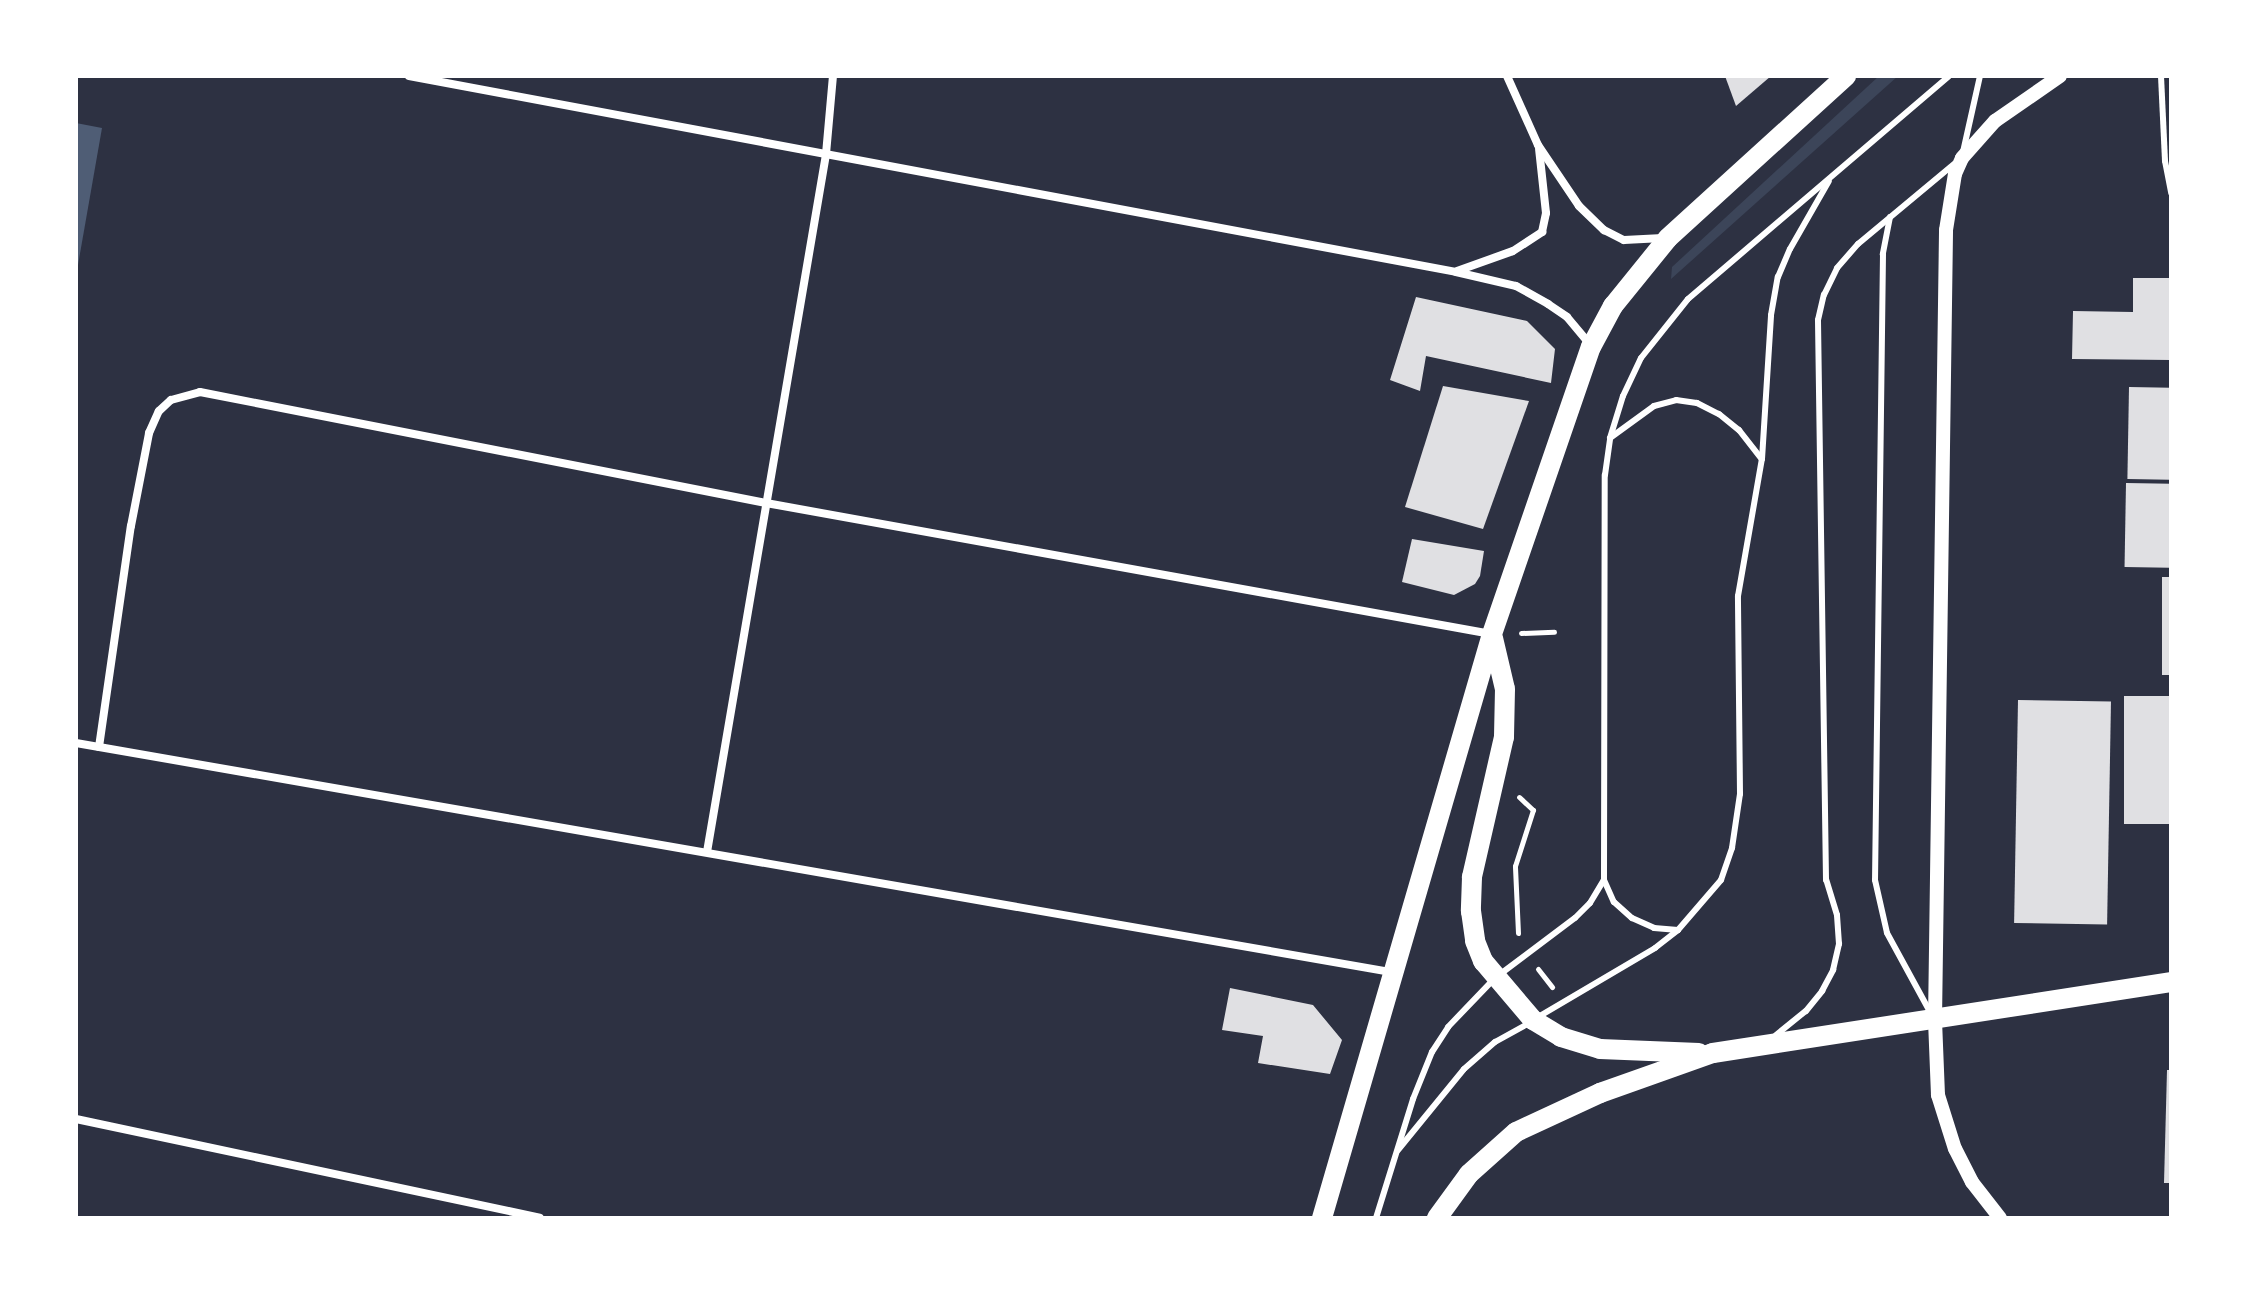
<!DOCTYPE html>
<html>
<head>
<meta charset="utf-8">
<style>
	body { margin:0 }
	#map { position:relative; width:2247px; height:1294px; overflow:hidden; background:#2d3142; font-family:Montserrat,sans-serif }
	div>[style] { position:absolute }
	.green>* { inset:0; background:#3c4559 }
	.water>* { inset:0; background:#4f5d75 }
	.building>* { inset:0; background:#e0e0e3; transform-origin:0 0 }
	.path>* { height:5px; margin:-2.5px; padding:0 2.5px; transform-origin:2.5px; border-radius:2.5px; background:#fff }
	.service>* { height:6px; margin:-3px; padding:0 3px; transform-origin:3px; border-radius:3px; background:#fff }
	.minor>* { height:8px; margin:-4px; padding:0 4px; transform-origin:4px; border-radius:4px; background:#fff }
	.tertiary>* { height:14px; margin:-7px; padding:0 7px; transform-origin:7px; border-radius:7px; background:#fff }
	.primary>* { height:20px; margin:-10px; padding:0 10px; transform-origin:10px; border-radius:10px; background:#fff }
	span { translate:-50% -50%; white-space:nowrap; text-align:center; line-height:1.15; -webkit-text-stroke:8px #fff; paint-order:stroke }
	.frame { position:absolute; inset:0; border:78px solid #fff; pointer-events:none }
</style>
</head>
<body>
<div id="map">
	<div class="green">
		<i style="clip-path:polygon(1879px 76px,1898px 76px,1671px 279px,1672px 267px)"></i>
	</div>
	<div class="water">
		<i style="clip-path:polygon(76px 123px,102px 128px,78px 265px,76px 265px)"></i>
	</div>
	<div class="building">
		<i style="clip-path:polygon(1725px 76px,1771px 76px,1736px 106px)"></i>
		<i style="clip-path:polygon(2133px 278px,2171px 278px,2171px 360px,2072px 359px,2073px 311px,2133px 312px)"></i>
		<i style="clip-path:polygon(1416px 297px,1527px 321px,1555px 349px,1551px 383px,1426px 356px,1420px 391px,1390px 380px)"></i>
		<i style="clip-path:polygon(1443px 386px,1529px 401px,1483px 529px,1405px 507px)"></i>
		<i style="left:2129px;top:387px;width:42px;height:92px;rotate:1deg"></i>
		<i style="left:2126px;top:483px;width:45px;height:84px;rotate:1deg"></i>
		<i style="clip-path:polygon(1412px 539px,1484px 551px,1480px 576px,1475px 584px,1454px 595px,1402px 582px)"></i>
		<i style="left:2162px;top:577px;width:9px;height:98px"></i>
		<i style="left:2171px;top:696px;width:128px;height:47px;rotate:90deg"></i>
		<i style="left:2018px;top:700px;width:93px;height:223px;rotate:1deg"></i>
		<i style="clip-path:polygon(1230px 988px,1313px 1005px,1342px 1040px,1330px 1074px,1258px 1063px,1263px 1036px,1222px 1030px)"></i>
		<i style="clip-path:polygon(2167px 1070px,2171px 1070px,2171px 1183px,2164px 1183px)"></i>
	</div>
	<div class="path">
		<i style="left:1521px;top:633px;width:33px;rotate:-2deg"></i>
		<i style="left:1518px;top:933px;width:67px;rotate:-92.6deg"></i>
		<i style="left:1515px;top:866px;width:59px;rotate:-72.2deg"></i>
		<i style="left:1533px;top:810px;width:19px;rotate:-137deg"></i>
		<i style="left:1538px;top:969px;width:23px;rotate:52deg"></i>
	</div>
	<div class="service">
		<i style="left:2161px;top:76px;width:85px;rotate:87.3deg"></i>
		<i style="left:2165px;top:161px;width:33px;rotate:79deg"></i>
		<i style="left:1963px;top:152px;width:78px;rotate:-77.4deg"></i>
		<i style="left:1890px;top:217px;width:38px;rotate:101deg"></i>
		<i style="left:1883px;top:254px;width:626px;rotate:90.73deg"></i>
		<i style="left:1875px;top:880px;width:54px;rotate:77.2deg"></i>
		<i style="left:1887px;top:933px;width:90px;rotate:61.4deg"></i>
		<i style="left:1610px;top:438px;width:54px;rotate:-36deg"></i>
		<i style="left:1654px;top:406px;width:23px;rotate:-15deg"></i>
		<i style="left:1676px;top:400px;width:21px;rotate:8deg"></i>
		<i style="left:1697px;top:403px;width:25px;rotate:27deg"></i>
		<i style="left:1719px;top:414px;width:26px;rotate:39deg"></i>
		<i style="left:1739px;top:430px;width:36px;rotate:52deg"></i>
		<i style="left:1604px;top:880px;width:24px;rotate:66deg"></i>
		<i style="left:1614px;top:902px;width:24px;rotate:42deg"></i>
		<i style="left:1632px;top:918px;width:24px;rotate:24deg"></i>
		<i style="left:1654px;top:928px;width:24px;rotate:5deg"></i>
		<i style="left:1538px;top:1017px;width:136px;rotate:-30.5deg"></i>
		<i style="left:1655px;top:948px;width:29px;rotate:-38deg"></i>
		<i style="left:1678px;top:930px;width:66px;rotate:-49.3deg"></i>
		<i style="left:1721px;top:880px;width:34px;rotate:-71deg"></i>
		<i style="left:1732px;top:848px;width:55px;rotate:-81.6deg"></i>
		<i style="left:1740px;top:794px;width:198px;rotate:-90.6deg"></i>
		<i style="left:1738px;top:596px;width:139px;rotate:-80.1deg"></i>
		<i style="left:1762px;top:459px;width:144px;rotate:-86.4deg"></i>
		<i style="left:1771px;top:315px;width:39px;rotate:-80deg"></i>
		<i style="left:1778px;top:277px;width:30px;rotate:-67deg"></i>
		<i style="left:1790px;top:249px;width:78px;rotate:-60.2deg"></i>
		<i style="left:1776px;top:1035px;width:38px;rotate:-39deg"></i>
		<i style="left:1806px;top:1011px;width:26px;rotate:-51deg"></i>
		<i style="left:1822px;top:991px;width:24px;rotate:-62deg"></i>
		<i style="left:1833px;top:970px;width:27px;rotate:-77deg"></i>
		<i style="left:1839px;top:944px;width:29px;rotate:-94deg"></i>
		<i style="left:1837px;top:915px;width:37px;rotate:-107deg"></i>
		<i style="left:1826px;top:880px;width:560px;rotate:-90.82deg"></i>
		<i style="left:1818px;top:320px;width:26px;rotate:-77deg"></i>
		<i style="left:1824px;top:295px;width:30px;rotate:-64deg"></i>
		<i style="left:1837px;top:268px;width:32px;rotate:-49deg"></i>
		<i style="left:1858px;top:244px;width:125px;rotate:-39.8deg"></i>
		<i style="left:1398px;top:1150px;width:104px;rotate:-50.8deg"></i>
		<i style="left:1464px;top:1069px;width:41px;rotate:-41.1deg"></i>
		<i style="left:1495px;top:1042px;width:39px;rotate:-29deg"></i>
		<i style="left:1376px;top:1218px;width:125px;rotate:-72.7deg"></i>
		<i style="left:1413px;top:1099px;width:51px;rotate:-68deg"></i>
		<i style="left:1432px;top:1052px;width:30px;rotate:-57deg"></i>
		<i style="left:1448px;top:1027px;width:68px;rotate:-46.2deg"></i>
		<i style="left:1495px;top:978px;width:100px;rotate:-36.9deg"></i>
		<i style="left:1575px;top:918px;width:21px;rotate:-45deg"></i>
		<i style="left:1590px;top:903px;width:27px;rotate:-59deg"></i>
		<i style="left:1604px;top:880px;width:405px;rotate:-89.9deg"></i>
		<i style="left:1605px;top:475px;width:37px;rotate:-82deg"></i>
		<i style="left:1610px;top:438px;width:44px;rotate:-72.8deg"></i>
		<i style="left:1623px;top:396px;width:42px;rotate:-64.7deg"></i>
		<i style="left:1641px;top:358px;width:75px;rotate:-51.5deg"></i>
		<i style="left:1688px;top:299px;width:343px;rotate:-40.5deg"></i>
	</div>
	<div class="minor">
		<i style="left:409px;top:76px;width:1065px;rotate:10.6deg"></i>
		<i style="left:1456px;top:272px;width:62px;rotate:13.1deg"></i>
		<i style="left:1516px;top:286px;width:37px;rotate:29deg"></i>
		<i style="left:1548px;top:304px;width:23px;rotate:34deg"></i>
		<i style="left:1567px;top:317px;width:38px;rotate:50deg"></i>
		<i style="left:1507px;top:76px;width:76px;rotate:65.8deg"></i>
		<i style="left:1538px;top:145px;width:73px;rotate:56.1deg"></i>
		<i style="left:1579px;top:206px;width:35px;rotate:44deg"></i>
		<i style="left:1604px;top:230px;width:22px;rotate:27deg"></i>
		<i style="left:1624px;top:240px;width:39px;rotate:-3deg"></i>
		<i style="left:1457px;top:271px;width:59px;rotate:-19.7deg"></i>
		<i style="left:1513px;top:251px;width:35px;rotate:-33deg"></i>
		<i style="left:1542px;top:232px;width:19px;rotate:-78deg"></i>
		<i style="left:1546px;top:213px;width:64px;rotate:-96.2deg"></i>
		<i style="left:76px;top:743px;width:1335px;rotate:9.88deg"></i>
		<i style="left:99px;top:747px;width:223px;rotate:-81.8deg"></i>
		<i style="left:131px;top:526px;width:95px;rotate:-79deg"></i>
		<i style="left:149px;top:433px;width:24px;rotate:-66deg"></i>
		<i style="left:159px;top:411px;width:16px;rotate:-43deg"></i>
		<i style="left:171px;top:400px;width:30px;rotate:-15deg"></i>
		<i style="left:200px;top:392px;width:577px;rotate:11.1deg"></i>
		<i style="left:766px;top:503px;width:737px;rotate:10.24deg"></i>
		<i style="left:707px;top:852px;width:708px;rotate:-80.32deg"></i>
		<i style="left:826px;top:154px;width:78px;rotate:-84.9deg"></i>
		<i style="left:76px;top:1119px;width:474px;rotate:12deg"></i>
	</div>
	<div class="tertiary">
		<i style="left:2000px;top:1218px;width:46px;rotate:-127.9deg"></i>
		<i style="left:1972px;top:1182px;width:37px;rotate:-117deg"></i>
		<i style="left:1955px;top:1149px;width:57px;rotate:-107.5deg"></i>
		<i style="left:1938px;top:1095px;width:75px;rotate:-92.3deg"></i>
		<i style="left:1935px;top:1020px;width:790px;rotate:-89.2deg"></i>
		<i style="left:1946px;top:230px;width:57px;rotate:-80.9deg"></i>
		<i style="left:1955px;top:174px;width:17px;rotate:-66deg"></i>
		<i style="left:1962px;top:158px;width:50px;rotate:-48.3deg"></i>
		<i style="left:1995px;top:121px;width:79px;rotate:-34.7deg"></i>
	</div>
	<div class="primary">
		<i style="left:1493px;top:638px;width:52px;rotate:76.8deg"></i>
		<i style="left:1505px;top:689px;width:48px;rotate:91.2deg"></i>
		<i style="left:1504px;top:737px;width:144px;rotate:102.9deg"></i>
		<i style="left:1472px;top:877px;width:34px;rotate:92deg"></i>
		<i style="left:1471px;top:911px;width:30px;rotate:82deg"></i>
		<i style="left:1475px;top:941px;width:22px;rotate:68deg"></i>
		<i style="left:1483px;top:961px;width:77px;rotate:49.7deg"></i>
		<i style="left:1533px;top:1020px;width:33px;rotate:31deg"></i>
		<i style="left:1561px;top:1037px;width:41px;rotate:17.1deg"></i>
		<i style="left:1600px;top:1049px;width:99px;rotate:2.3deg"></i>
		<i style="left:1322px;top:1218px;width:608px;rotate:-73.77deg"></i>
		<i style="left:1492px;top:634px;width:304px;rotate:-71deg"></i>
		<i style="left:1591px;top:347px;width:47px;rotate:-61.8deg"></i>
		<i style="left:1613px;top:306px;width:87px;rotate:-51deg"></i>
		<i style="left:1668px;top:238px;width:241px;rotate:-42.3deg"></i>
		<i style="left:1437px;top:1218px;width:54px;rotate:-54deg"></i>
		<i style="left:1469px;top:1174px;width:63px;rotate:-41.8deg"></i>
		<i style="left:1516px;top:1132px;width:93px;rotate:-24.9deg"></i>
		<i style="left:1600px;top:1093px;width:120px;rotate:-19.5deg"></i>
		<i style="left:1713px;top:1053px;width:463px;rotate:-8.8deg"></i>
	</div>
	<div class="frame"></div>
</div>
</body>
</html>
